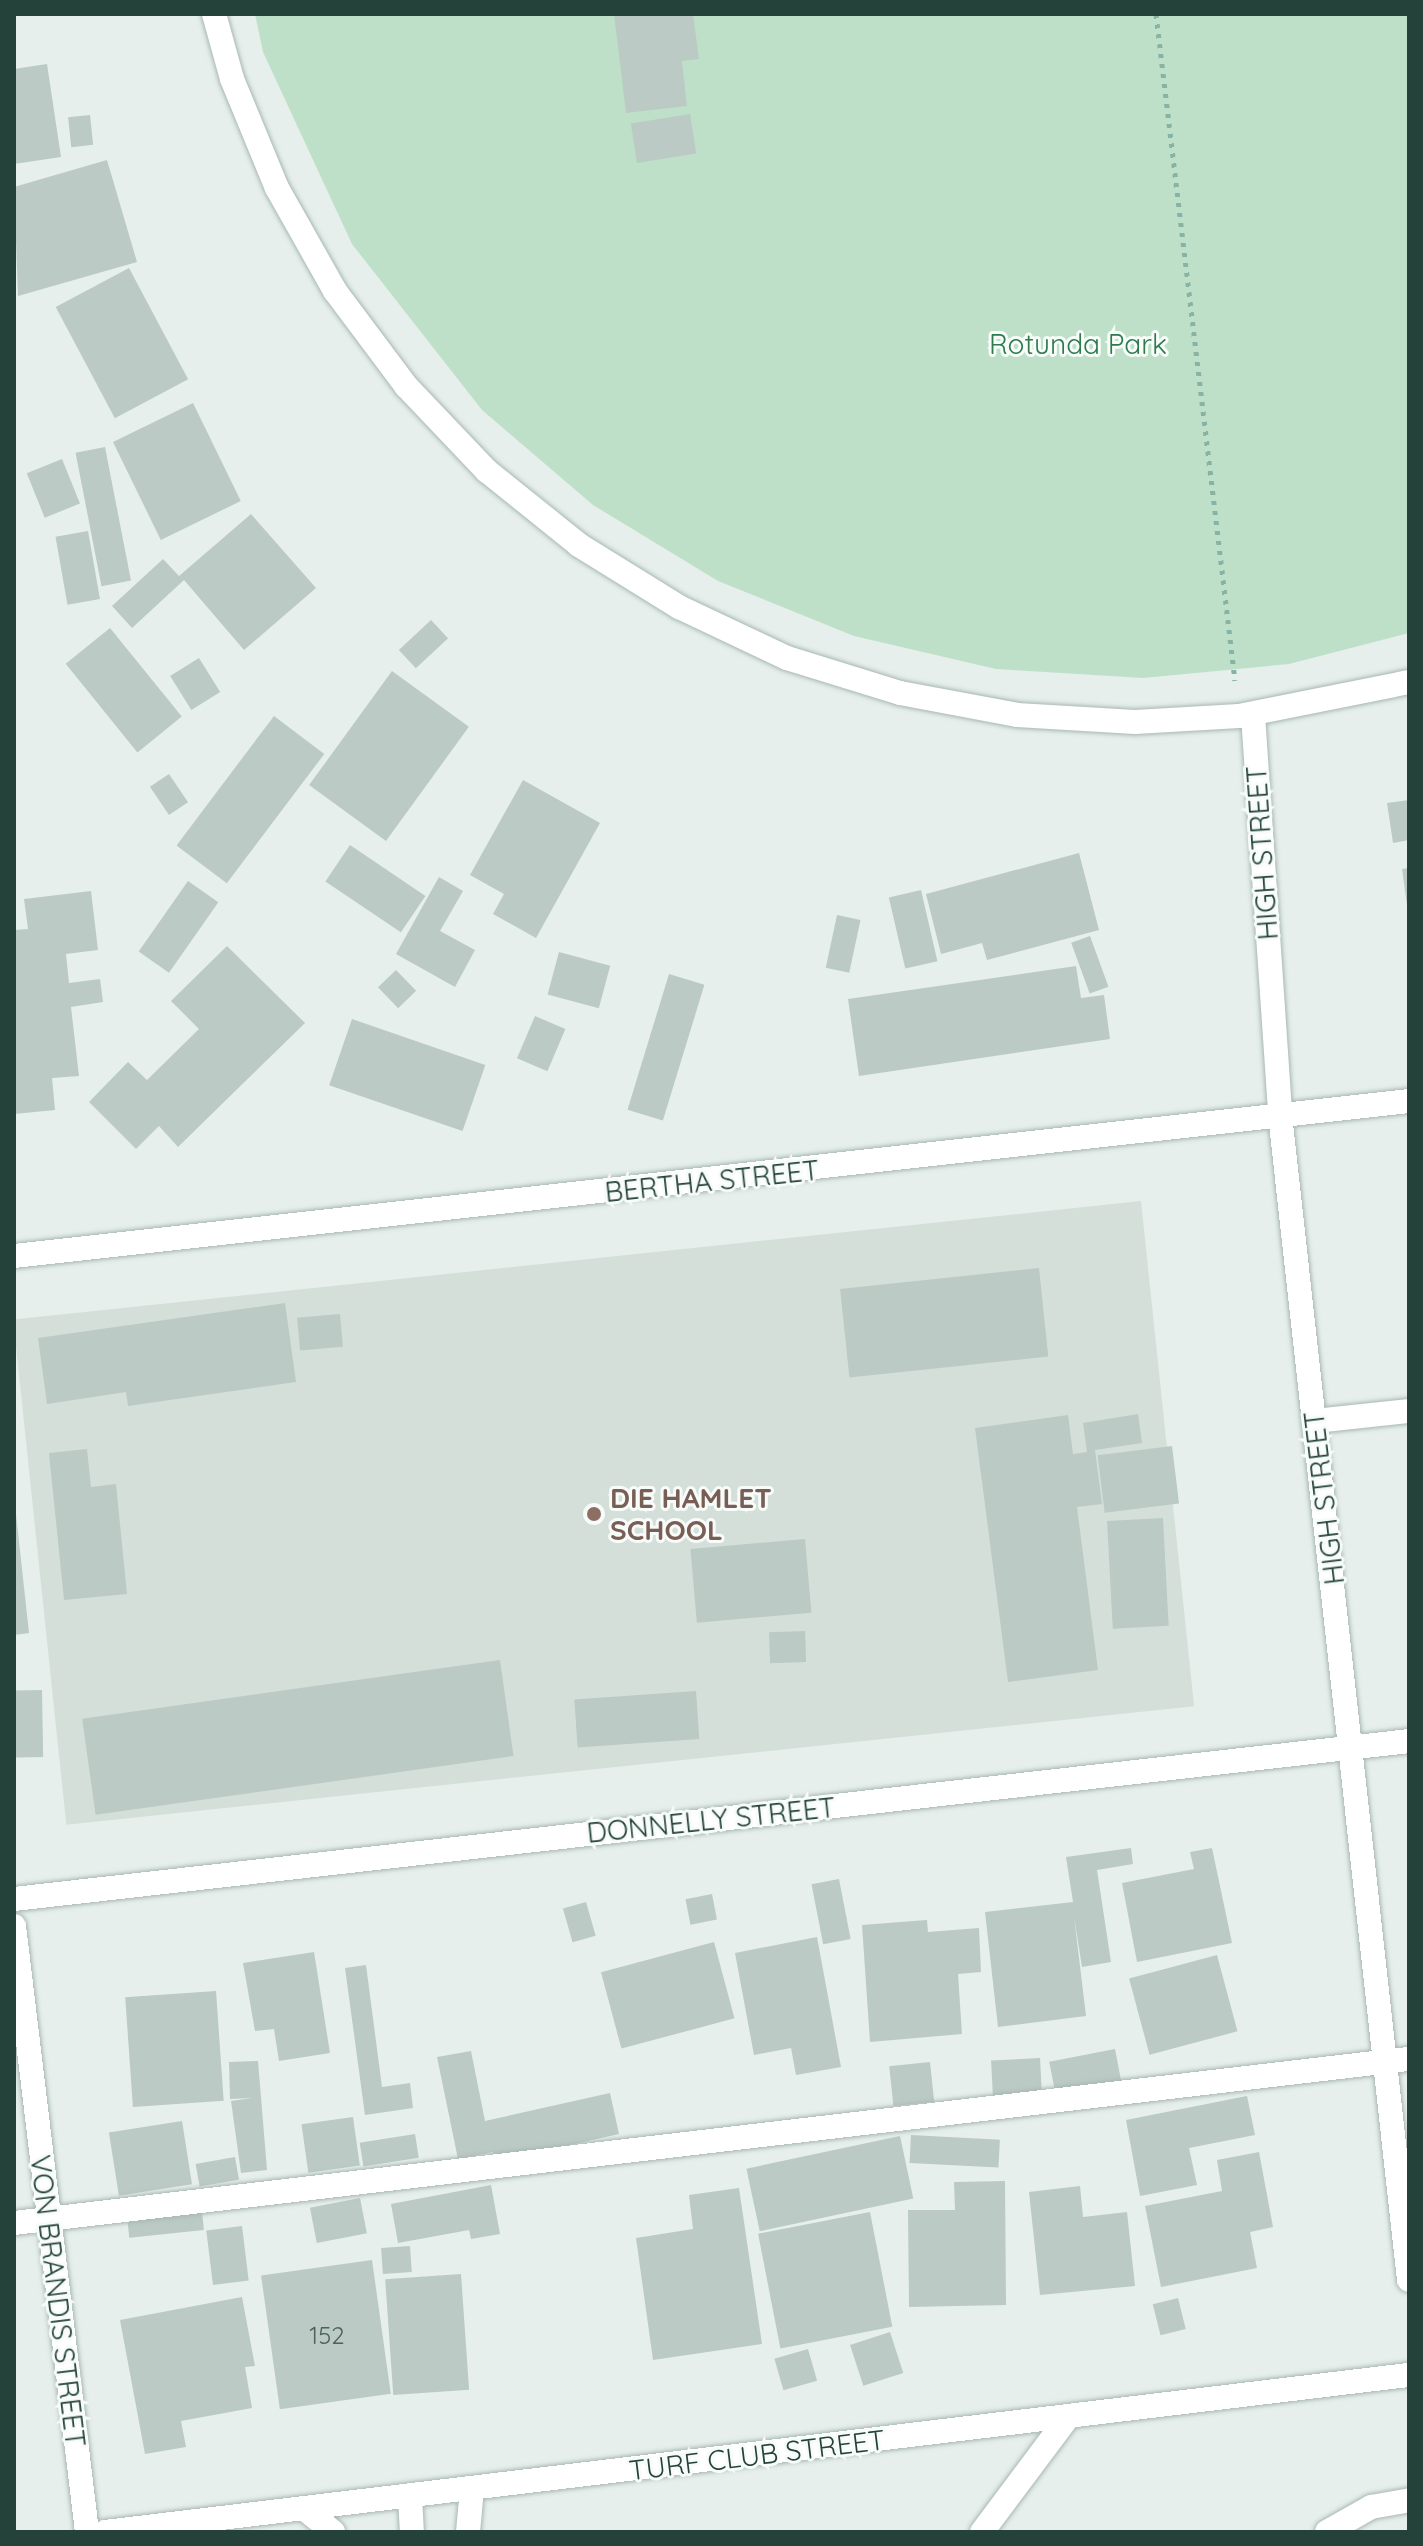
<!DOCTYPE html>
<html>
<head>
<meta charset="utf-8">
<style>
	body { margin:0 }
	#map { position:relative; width:1423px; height:2546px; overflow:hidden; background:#e6efeb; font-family:Quicksand,sans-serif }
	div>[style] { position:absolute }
	.built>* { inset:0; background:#d4dfda; transform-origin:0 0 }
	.green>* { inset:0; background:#bfe0c8 }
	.building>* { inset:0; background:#bbcac4; transform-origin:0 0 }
	.path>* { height:5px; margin-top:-2.5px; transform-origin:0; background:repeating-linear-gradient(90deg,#86b3a5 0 4px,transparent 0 10px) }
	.roads { filter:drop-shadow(0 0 2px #a8b8b2) drop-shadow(0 0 2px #a8b8b2) }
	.service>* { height:24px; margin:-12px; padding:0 12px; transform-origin:12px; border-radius:12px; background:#fff }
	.minor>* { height:24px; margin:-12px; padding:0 12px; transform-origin:12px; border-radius:12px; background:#fff }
	.secondary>* { height:24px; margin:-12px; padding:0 12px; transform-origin:12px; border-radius:12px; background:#fff }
	.dots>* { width:22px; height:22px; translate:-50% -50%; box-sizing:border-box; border:4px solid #f7fbf9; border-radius:50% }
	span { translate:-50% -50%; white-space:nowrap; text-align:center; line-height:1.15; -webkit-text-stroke:6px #f7fbf9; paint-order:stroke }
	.number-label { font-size:24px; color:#4a645c }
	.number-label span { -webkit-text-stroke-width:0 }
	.park-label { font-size:28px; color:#2d7a4b }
	.street-label { font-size:28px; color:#24423a }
	.education-label { font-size:28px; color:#785e54; font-weight:700 }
	.left { translate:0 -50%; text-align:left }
	.frame { position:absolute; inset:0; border:16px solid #24423a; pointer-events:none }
</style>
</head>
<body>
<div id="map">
	<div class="built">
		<i style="left:1141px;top:1201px;width:508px;height:1134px;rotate:84deg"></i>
	</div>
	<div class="green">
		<i style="clip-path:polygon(255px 14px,1409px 14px,1409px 633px,1289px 664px,1143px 678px,996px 669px,854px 636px,718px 581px,593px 505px,482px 410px,352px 244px,263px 52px)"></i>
	</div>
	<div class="building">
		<i style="clip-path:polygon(614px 14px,693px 14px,699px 59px,682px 61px,687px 106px,626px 113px)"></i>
		<i style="clip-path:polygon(47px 64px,61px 157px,14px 164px,14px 69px)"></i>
		<i style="left:690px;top:114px;width:40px;height:60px;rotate:81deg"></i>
		<i style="left:90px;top:115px;width:30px;height:22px;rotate:84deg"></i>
		<i style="clip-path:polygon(107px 160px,137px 262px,18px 296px,14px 187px)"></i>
		<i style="left:129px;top:268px;width:126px;height:83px;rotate:62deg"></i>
		<i style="left:193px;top:403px;width:109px;height:89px;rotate:64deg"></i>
		<i style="left:105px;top:447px;width:136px;height:30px;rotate:79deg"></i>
		<i style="left:62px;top:459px;width:48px;height:38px;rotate:68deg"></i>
		<i style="clip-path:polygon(251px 514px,316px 588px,244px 650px,184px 580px,132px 628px,112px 606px,163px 559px,179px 576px)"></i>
		<i style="left:88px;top:531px;width:69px;height:33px;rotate:80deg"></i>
		<i style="left:431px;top:620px;width:25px;height:44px;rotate:47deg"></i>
		<i style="left:110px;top:628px;width:114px;height:57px;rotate:51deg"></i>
		<i style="left:199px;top:658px;width:40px;height:34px;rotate:58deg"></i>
		<i style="left:392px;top:671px;width:95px;height:141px;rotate:36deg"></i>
		<i style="left:274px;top:716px;width:63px;height:162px;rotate:37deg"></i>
		<i style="left:169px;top:774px;width:34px;height:23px;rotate:56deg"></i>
		<i style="clip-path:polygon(523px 780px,600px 823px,536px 938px,493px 914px,504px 894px,470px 875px)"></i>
		<i style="clip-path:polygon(1409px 800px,1409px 840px,1393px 843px,1387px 803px)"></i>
		<i style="left:350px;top:845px;width:91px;height:44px;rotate:34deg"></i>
		<i style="clip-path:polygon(1079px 853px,1099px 930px,987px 960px,982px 943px,941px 954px,926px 894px)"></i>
		<i style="clip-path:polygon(1409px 868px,1409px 905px,1407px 905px,1402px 869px)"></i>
		<i style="clip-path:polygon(439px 877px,463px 891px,440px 931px,475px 950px,455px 987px,396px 954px)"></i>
		<i style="left:188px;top:881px;width:37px;height:86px;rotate:35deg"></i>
		<i style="left:921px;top:890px;width:73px;height:33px;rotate:77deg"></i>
		<i style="clip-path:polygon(91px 891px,98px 950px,66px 954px,69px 983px,100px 979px,103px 1002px,71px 1007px,79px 1076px,52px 1078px,55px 1110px,14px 1114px,14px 930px,28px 929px,24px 899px)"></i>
		<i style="left:837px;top:915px;width:24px;height:54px;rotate:12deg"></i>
		<i style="left:1090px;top:936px;width:54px;height:20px;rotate:70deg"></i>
		<i style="clip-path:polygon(227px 946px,305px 1023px,178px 1147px,159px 1126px,136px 1149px,89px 1102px,128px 1062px,147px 1080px,199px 1029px,171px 1001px)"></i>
		<i style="left:559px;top:952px;width:53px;height:44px;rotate:15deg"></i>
		<i style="clip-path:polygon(1076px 966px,1081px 998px,1104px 995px,1110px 1039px,859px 1076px,848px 999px)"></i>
		<i style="left:396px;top:970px;width:29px;height:25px;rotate:46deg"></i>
		<i style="left:669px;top:974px;width:37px;height:142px;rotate:17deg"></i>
		<i style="left:535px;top:1016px;width:33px;height:46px;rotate:23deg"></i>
		<i style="left:352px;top:1019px;width:141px;height:70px;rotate:19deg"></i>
		<i style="left:1039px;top:1268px;width:89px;height:200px;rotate:84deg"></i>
		<i style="clip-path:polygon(285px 1303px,296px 1382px,128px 1406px,126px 1392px,47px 1404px,38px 1338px)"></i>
		<i style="left:340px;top:1314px;width:33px;height:43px;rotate:85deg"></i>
		<i style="clip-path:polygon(1138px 1414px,1142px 1443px,1095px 1450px,1102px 1504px,1077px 1507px,1098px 1670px,1008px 1682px,975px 1428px,1068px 1415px,1073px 1454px,1087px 1452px,1083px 1423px)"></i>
		<i style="left:1172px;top:1446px;width:58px;height:75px;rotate:83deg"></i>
		<i style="clip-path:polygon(87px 1449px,91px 1487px,116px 1484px,127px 1594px,64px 1600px,49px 1453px)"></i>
		<i style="clip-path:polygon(14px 1496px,29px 1633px,14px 1635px)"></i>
		<i style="left:1163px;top:1518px;width:108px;height:56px;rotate:87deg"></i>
		<i style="left:805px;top:1539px;width:74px;height:115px;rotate:85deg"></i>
		<i style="left:805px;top:1631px;width:31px;height:36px;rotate:88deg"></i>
		<i style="left:500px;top:1660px;width:97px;height:422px;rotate:82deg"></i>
		<i style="left:42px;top:1690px;width:67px;height:28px;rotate:89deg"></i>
		<i style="left:696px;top:1691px;width:48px;height:122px;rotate:86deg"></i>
		<i style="clip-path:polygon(1131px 1848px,1133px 1864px,1097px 1870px,1111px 1962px,1082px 1967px,1074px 1916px,1086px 2016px,998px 2027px,985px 1912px,1073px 1902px,1066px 1857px)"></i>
		<i style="clip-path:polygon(1212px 1848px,1232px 1943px,1137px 1962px,1122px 1883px,1194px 1869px,1190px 1852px)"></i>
		<i style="left:839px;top:1879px;width:61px;height:28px;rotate:79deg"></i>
		<i style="left:712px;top:1894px;width:26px;height:27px;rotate:79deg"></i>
		<i style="left:586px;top:1902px;width:35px;height:24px;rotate:74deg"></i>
		<i style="clip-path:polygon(927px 1920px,928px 1932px,979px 1928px,981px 1972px,958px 1974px,962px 2034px,870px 2042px,862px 1925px)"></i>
		<i style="clip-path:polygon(817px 1937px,841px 2067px,796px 2075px,791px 2048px,754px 2055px,735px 1953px)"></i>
		<i style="left:714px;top:1942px;width:79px;height:117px;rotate:75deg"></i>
		<i style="clip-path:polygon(314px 1952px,330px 2053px,279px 2061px,274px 2029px,255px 2031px,243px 1963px)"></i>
		<i style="left:1217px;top:1955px;width:79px;height:91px;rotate:75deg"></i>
		<i style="clip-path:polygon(366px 1965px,382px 2087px,410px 2083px,413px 2108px,365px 2115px,345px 1968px)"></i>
		<i style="left:216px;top:1991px;width:110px;height:91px;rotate:86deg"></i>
		<i style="left:1115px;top:2049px;width:33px;height:67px;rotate:79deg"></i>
		<i style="clip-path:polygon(471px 2051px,485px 2121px,610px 2093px,619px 2134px,495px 2162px,493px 2152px,458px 2159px,437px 2057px)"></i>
		<i style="left:1040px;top:2058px;width:35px;height:49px;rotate:87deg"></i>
		<i style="clip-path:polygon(258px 2061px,267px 2170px,241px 2173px,231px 2101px,252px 2098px,230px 2099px,229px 2062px)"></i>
		<i style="left:930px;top:2062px;width:40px;height:41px;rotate:84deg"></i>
		<i style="clip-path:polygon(1247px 2096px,1255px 2135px,1189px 2148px,1197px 2185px,1140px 2196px,1126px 2120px)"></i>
		<i style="left:353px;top:2117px;width:49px;height:52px;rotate:82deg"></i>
		<i style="left:182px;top:2121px;width:64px;height:74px;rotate:81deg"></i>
		<i style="left:415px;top:2134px;width:24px;height:56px;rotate:81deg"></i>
		<i style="left:911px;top:2135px;width:89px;height:28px;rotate:3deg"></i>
		<i style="left:900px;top:2136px;width:64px;height:157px;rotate:78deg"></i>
		<i style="clip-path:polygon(1259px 2152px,1273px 2227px,1250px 2232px,1257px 2268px,1161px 2287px,1145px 2206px,1222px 2191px,1217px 2160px)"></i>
		<i style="left:235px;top:2157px;width:23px;height:40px;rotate:80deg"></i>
		<i style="clip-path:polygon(1005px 2181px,1006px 2305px,909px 2307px,908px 2210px,955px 2210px,954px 2182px)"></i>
		<i style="clip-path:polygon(491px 2185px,500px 2234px,471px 2239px,469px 2230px,398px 2243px,391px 2204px)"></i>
		<i style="clip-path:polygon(1080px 2186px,1083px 2217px,1127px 2212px,1135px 2286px,1040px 2295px,1029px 2192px)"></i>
		<i style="clip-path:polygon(739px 2188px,762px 2344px,653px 2360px,636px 2238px,693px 2229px,689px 2195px)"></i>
		<i style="left:360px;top:2198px;width:36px;height:51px;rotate:79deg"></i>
		<i style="left:202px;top:2212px;width:18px;height:75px;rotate:84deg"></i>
		<i style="left:870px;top:2212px;width:117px;height:114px;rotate:79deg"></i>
		<i style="left:242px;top:2226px;width:55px;height:36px;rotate:83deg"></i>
		<i style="left:410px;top:2246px;width:26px;height:29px;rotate:86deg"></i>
		<i style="left:372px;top:2260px;width:135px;height:112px;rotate:82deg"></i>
		<i style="left:461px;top:2274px;width:116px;height:76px;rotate:86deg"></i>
		<i style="clip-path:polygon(242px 2297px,255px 2366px,245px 2367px,252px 2408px,181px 2421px,186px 2447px,145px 2454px,120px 2320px)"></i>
		<i style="left:1178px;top:2298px;width:32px;height:26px;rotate:76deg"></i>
		<i style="left:890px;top:2332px;width:43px;height:42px;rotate:72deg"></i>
		<i style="left:808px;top:2349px;width:33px;height:35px;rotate:74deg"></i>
	</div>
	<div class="path">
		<i style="left:1156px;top:14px;width:671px;rotate:83.24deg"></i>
	</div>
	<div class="roads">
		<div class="service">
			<i style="left:1315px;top:1421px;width:95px;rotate:-6.1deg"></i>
			<i style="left:14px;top:2223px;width:1405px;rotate:-6.71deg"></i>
			<i style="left:410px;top:2496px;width:36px;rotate:87deg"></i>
			<i style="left:306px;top:2510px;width:35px;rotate:39deg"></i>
			<i style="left:468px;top:2532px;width:43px;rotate:-84.7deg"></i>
			<i style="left:982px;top:2532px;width:144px;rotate:-53.2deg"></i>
			<i style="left:1327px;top:2532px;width:51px;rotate:-29.6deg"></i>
			<i style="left:1371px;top:2507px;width:39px;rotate:-10deg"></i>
		</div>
		<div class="minor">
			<i style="left:214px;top:14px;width:67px;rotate:74.5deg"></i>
			<i style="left:232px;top:79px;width:118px;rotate:67.6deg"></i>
			<i style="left:277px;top:188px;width:118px;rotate:60.6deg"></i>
			<i style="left:335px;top:291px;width:119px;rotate:53.2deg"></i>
			<i style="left:406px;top:386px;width:117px;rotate:46.4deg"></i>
			<i style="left:487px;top:471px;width:118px;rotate:38.8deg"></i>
			<i style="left:579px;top:545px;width:118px;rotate:31.8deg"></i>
			<i style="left:679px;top:607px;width:119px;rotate:25.3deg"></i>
			<i style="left:787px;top:658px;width:118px;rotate:17.2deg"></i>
			<i style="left:900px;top:693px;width:119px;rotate:10.6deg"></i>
			<i style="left:1017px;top:715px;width:118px;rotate:3.4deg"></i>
			<i style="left:1135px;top:722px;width:104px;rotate:-3.3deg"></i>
			<i style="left:1239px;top:716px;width:173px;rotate:-11.3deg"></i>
			<i style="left:1253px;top:715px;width:401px;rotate:86.1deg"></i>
			<i style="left:1280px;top:1115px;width:1172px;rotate:83.68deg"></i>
			<i style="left:14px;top:1256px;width:1404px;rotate:-6.34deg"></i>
			<i style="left:14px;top:1899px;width:1404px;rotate:-6.46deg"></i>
			<i style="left:14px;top:1926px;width:610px;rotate:83.13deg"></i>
		</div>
		<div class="secondary">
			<i style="left:105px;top:2532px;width:1313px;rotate:-6.87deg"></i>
		</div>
	</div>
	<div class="dots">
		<i style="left:594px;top:1514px;background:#8d6e63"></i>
	</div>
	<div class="number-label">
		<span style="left:327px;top:2336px">152</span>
	</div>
	<div class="park-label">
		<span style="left:1078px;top:344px">Rotunda Park</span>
	</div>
	<div class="street-label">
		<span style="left:1262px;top:853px;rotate:-94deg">HIGH STREET</span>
		<span style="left:712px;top:1181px;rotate:-6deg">BERTHA STREET</span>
		<span style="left:1324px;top:1498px;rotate:-97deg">HIGH STREET</span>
		<span style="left:711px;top:1820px;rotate:-6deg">DONNELLY STREET</span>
		<span style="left:58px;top:2301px;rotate:83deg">VON BRANDIS STREET</span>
		<span style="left:757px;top:2455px;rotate:-7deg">TURF CLUB STREET</span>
	</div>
	<div class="education-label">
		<span class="left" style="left:610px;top:1514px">DIE HAMLET<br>SCHOOL</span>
	</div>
	<div class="frame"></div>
</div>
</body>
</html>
